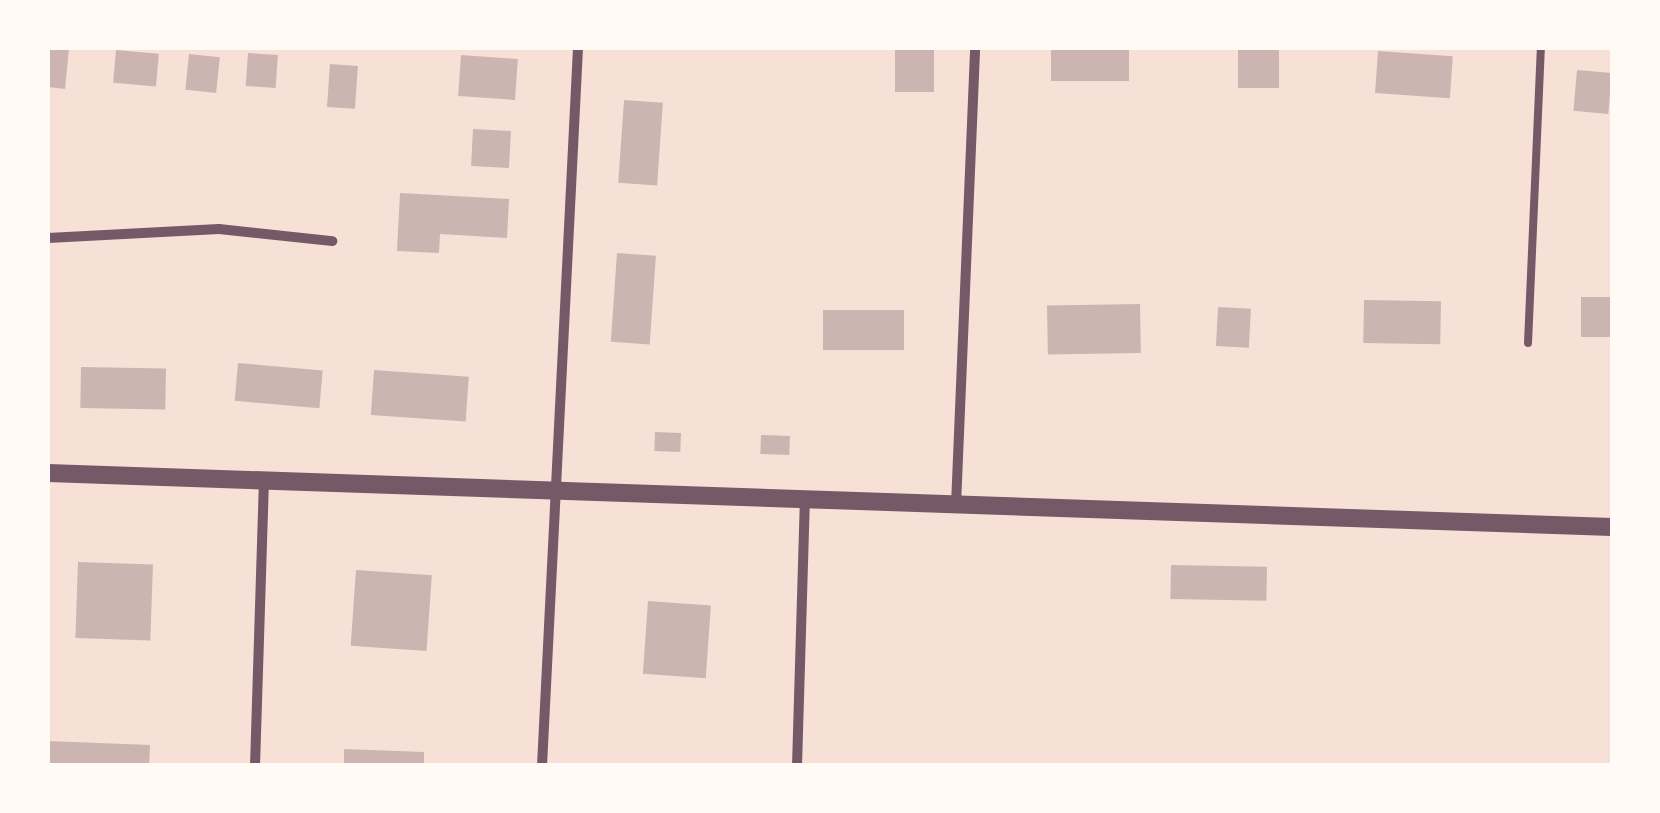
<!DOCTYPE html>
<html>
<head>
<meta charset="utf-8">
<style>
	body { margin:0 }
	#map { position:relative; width:1660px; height:813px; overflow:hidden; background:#f7e1d7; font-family:Barlow,sans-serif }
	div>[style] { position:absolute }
	.building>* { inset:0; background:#ccb4b1; transform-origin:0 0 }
	.service>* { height:8px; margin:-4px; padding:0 4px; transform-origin:4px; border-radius:4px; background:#755966 }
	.minor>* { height:10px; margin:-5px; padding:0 5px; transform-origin:5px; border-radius:5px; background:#755966 }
	.tertiary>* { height:18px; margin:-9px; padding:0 9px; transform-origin:9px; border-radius:9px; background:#755966 }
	span { translate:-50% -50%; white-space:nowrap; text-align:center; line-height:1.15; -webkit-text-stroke:8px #fffaf5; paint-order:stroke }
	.frame { position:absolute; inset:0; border:50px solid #fffaf5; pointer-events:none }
</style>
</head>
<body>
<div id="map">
	<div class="building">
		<i style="clip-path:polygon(48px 48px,69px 48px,65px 89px,48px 87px)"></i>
		<i style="left:895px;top:48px;width:39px;height:44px"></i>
		<i style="left:1051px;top:48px;width:78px;height:33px"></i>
		<i style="left:1238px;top:48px;width:41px;height:40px"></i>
		<i style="left:116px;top:50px;width:43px;height:33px;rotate:5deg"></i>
		<i style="left:1378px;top:51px;width:75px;height:42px;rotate:4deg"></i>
		<i style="left:248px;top:53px;width:30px;height:33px;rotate:4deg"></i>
		<i style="left:189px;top:54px;width:31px;height:36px;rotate:6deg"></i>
		<i style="left:461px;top:55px;width:57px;height:41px;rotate:4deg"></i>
		<i style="left:330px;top:64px;width:28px;height:43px;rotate:4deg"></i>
		<i style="left:1577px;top:70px;width:35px;height:41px;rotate:5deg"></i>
		<i style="left:624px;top:100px;width:39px;height:83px;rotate:4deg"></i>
		<i style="left:473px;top:129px;width:38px;height:37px;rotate:3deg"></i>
		<i style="clip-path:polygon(400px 193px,509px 199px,507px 238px,440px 234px,439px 253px,397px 251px)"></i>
		<i style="left:617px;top:253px;width:39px;height:89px;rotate:4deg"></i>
		<i style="left:1581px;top:297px;width:31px;height:40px"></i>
		<i style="left:1364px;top:300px;width:77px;height:43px;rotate:1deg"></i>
		<i style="left:1140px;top:304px;width:49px;height:93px;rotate:89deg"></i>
		<i style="left:1218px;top:307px;width:33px;height:39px;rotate:3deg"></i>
		<i style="left:823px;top:310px;width:81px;height:40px"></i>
		<i style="left:238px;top:363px;width:85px;height:38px;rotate:5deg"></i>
		<i style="left:81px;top:367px;width:85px;height:41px;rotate:1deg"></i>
		<i style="left:374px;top:370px;width:95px;height:45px;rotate:4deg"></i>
		<i style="left:655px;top:432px;width:26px;height:19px;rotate:2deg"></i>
		<i style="left:761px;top:435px;width:29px;height:19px;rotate:2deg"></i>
		<i style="left:78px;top:562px;width:75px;height:76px;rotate:2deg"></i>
		<i style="left:1171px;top:565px;width:96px;height:34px;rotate:1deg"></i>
		<i style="left:356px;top:570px;width:76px;height:76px;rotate:4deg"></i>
		<i style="left:648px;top:601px;width:63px;height:73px;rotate:4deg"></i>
		<i style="clip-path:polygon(48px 741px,150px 745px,149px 766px,48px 766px)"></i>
		<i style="clip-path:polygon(344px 749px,424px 752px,424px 766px,344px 766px)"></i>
	</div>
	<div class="service">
		<i style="left:1528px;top:343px;width:295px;rotate:-87.5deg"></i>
	</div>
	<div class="minor">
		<i style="left:48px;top:238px;width:171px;rotate:-3deg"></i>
		<i style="left:219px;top:229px;width:114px;rotate:6.1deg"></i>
		<i style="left:956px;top:505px;width:457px;rotate:-87.6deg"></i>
		<i style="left:255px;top:766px;width:286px;rotate:-88.2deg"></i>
		<i style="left:542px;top:766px;width:719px;rotate:-87.13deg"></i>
		<i style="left:797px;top:766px;width:267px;rotate:-88.3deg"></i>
	</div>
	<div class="tertiary">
		<i style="left:48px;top:473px;width:1565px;rotate:1.98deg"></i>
	</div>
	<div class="frame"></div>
</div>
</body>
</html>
